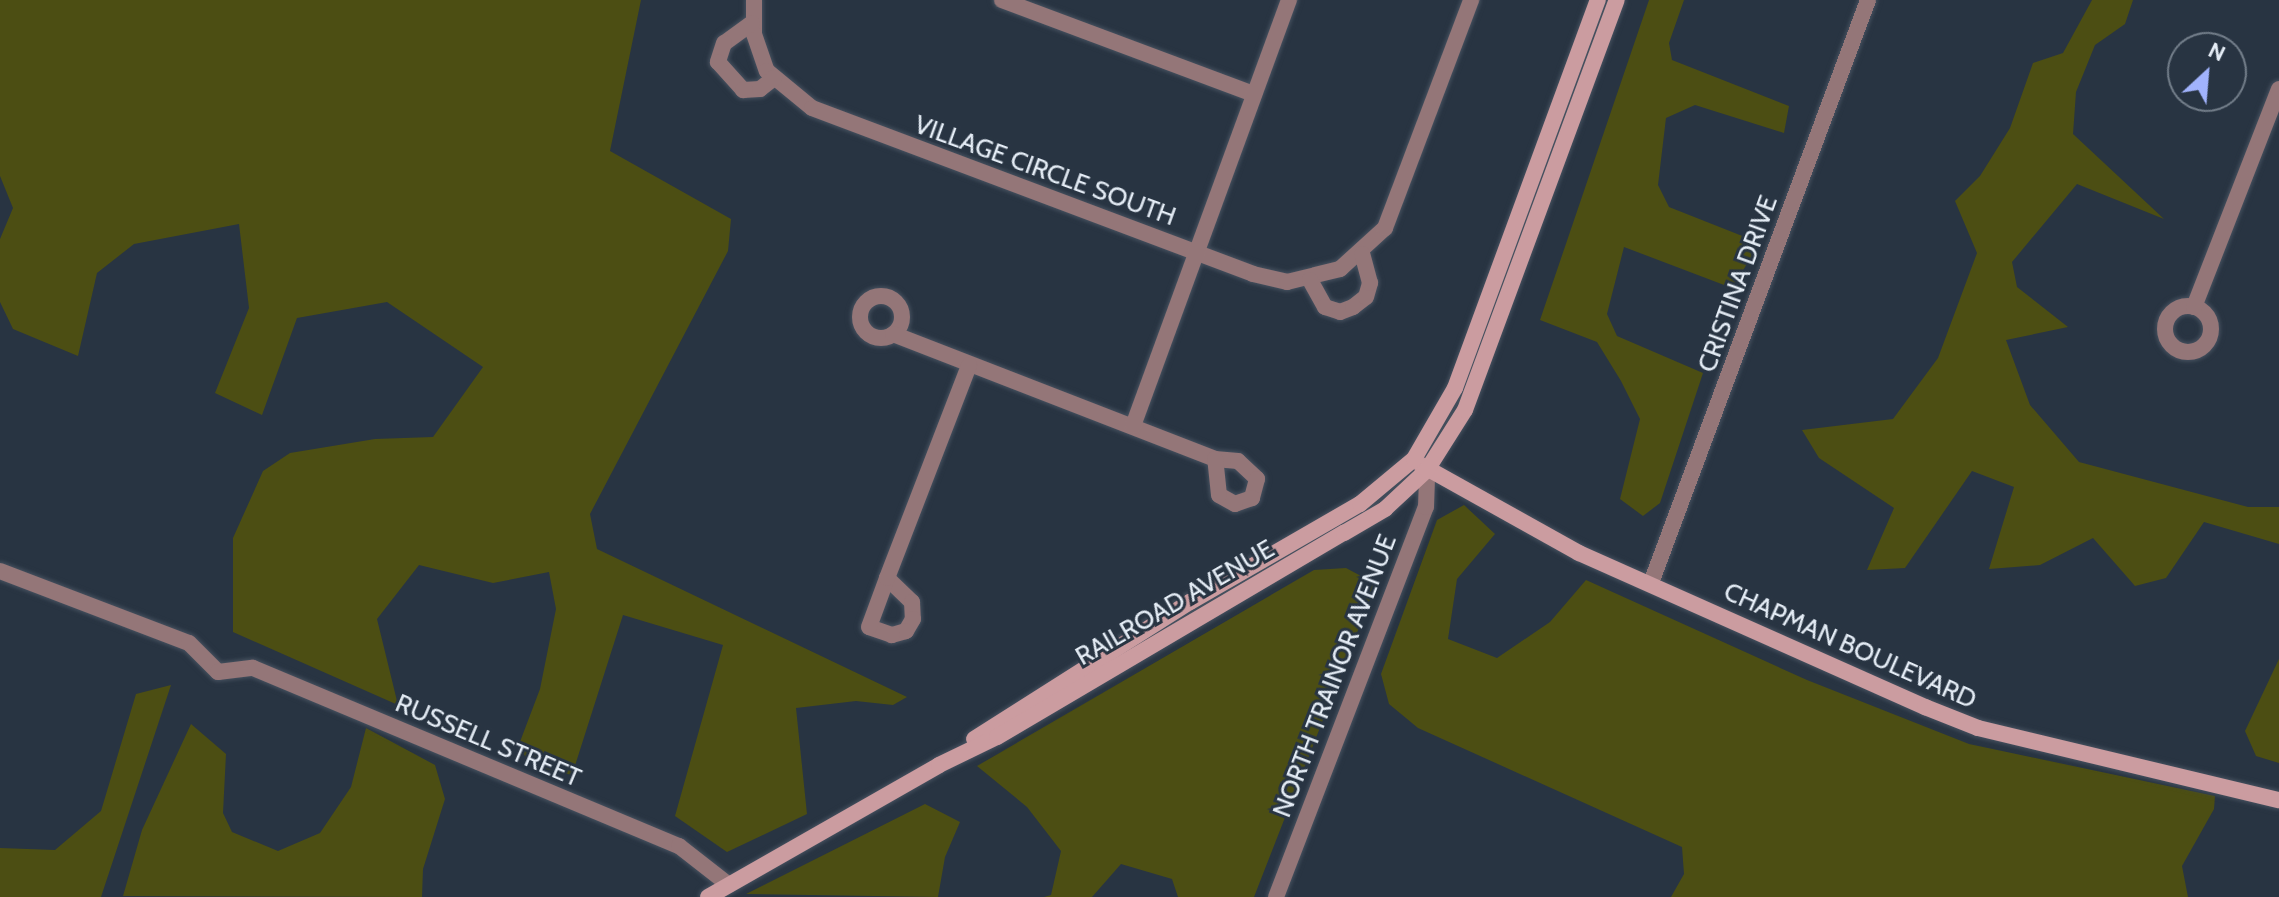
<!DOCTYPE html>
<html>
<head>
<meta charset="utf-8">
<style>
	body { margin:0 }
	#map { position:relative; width:2279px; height:897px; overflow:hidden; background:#283442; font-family:Cabin,sans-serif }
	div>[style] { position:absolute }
	.green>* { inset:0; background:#4c4e13 }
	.roads { filter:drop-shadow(0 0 2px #46515f) drop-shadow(0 0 2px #46515f) }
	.street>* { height:16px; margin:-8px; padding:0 8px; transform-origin:8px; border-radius:8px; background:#947678 }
	.street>.ring { margin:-8px; padding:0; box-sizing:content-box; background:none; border:16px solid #947678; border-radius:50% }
	.secondary>* { height:16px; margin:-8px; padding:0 8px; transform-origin:8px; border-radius:8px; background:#cb9ca0 }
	span { translate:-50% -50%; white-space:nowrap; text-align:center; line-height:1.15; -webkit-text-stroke:6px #283442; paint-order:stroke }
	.street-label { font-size:26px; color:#e4ecf5 }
	.north { position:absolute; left:2167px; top:32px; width:80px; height:80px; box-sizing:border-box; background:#283442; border:2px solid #737e8a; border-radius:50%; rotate:26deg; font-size:22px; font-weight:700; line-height:32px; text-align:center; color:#e4ecf5 }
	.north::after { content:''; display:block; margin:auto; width:28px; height:36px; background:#a1b3fd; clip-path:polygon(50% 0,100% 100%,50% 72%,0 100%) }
</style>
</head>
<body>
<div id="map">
	<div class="green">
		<i style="clip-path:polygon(0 0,641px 0,610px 151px,731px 219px,728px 251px,590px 514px,597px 549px,907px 697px,893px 705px,856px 701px,796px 708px,807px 814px,727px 852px,675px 816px,723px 645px,623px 615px,572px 775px,533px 766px,518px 747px,540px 689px,556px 609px,549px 572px,493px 583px,419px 565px,377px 619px,398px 705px,233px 632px,233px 538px,263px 471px,290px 453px,375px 439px,433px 437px,483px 367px,387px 302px,297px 318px,262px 415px,215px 393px,249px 308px,239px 224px,134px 244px,97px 273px,78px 356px,13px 329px,0 302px,0 239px,13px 208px,0 176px)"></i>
		<i style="clip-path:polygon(1649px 0,1684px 0,1669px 43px,1672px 60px,1789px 106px,1784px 133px,1695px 105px,1666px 118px,1658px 185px,1669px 207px,1760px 243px,1732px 288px,1624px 247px,1607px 314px,1617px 336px,1703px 373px,1660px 503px,1643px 516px,1620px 499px,1640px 419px,1621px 381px,1597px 342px,1540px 320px)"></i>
		<i style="clip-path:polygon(2092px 0,2133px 0,2125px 24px,2095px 45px,2076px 92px,2073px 134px,2164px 219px,2077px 184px,2012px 262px,2017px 287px,2068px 327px,2006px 340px,2030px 405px,2079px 462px,2248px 507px,2279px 507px,2279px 544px,2204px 522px,2166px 578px,2135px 586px,2093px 538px,2040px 565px,1989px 569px,2014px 487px,1972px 471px,1905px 568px,1867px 570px,1894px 508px,1819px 458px,1802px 430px,1893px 419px,1938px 358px,1977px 253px,1955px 201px,1980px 176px,2010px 128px,2033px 63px,2063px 53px)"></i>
		<i style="clip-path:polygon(1464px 505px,1495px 534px,1457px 579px,1448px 639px,1497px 658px,1550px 622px,1586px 580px,1807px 680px,1969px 744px,2215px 796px,2214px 809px,2182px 866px,2188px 897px,1671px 897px,1684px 874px,1682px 847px,1418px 728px,1389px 704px,1381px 674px,1437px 520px)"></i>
		<i style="clip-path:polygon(1346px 568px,1376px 584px,1254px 897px,1178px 897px,1172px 879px,1121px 864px,1092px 897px,1044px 897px,1051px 895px,1061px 851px,1027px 807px,977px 766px,1314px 570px)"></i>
		<i style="clip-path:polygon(2279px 659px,2279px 763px,2256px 756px,2245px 731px)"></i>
		<i style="clip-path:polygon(171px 685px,101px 897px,0 897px,0 848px,55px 850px,101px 811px,136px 694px)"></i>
		<i style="clip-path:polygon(191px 724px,226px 754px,223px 813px,232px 832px,278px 851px,320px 833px,351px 787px,366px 728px,435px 765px,445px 799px,423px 869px,422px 897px,123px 896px,142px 830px)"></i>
		<i style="clip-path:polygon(925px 804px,960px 822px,945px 857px,938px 897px,746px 894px)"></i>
	</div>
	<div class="roads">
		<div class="street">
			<i style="left:754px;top:0;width:34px;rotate:90deg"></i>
			<i style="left:754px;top:34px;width:39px;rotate:71deg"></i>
			<i style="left:767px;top:71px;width:58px;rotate:39.4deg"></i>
			<i style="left:812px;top:108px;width:471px;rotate:20.6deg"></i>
			<i style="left:1253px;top:274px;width:35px;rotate:13deg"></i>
			<i style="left:1287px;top:282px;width:55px;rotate:-13.8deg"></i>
			<i style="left:1340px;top:269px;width:61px;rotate:-42.3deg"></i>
			<i style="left:1385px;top:228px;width:244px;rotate:-69.3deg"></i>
			<i style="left:1002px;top:0;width:269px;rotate:20.5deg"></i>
			<i style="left:752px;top:23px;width:34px;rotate:144deg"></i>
			<i style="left:724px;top:43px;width:20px;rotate:108deg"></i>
			<i style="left:718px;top:62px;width:38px;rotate:48deg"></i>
			<i style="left:743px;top:90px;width:17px;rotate:-3deg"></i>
			<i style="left:760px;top:89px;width:18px;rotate:-38deg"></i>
			<i style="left:1310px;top:280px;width:31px;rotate:61deg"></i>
			<i style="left:1325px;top:307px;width:16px;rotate:18deg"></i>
			<i style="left:1340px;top:312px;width:14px;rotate:-21deg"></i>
			<i style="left:1353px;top:307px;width:16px;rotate:-38deg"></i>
			<i style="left:1366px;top:297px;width:15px;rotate:-74deg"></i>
			<i style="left:1370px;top:283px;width:30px;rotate:-105deg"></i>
			<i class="ring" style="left:860px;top:296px;width:26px;height:26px"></i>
			<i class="ring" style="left:2165px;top:306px;width:30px;height:30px"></i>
			<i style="left:2194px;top:307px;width:234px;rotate:-68.7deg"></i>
			<i style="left:893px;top:334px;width:345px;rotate:21.2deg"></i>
			<i style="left:1215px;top:459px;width:23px;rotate:5deg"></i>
			<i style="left:1238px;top:461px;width:26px;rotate:43deg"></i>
			<i style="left:1257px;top:479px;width:20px;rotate:105deg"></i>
			<i style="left:1252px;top:498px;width:18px;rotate:161deg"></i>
			<i style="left:1235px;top:504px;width:18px;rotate:-151deg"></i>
			<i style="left:1219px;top:495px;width:36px;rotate:-96deg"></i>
			<i style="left:1133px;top:426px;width:454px;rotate:-69.9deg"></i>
			<i style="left:0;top:571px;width:202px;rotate:20.9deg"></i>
			<i style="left:189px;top:643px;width:41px;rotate:45deg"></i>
			<i style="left:218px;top:672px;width:35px;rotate:-7deg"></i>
			<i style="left:253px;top:668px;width:462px;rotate:22.7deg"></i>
			<i style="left:679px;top:846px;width:63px;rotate:38deg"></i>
			<i style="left:887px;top:578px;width:35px;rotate:44deg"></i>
			<i style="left:912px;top:602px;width:17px;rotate:87deg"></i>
			<i style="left:913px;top:619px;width:14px;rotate:120deg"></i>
			<i style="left:906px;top:631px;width:15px;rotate:164deg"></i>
			<i style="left:892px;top:635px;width:24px;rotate:-161deg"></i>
			<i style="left:869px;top:627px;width:52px;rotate:-69.8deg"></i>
			<i style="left:887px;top:578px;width:228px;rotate:-68.9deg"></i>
			<i style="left:1651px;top:583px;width:622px;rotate:-69.58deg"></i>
			<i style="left:1276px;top:897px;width:418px;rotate:-69deg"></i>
			<i style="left:1426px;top:507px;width:37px;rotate:-88deg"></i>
		</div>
		<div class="secondary">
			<i style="left:1421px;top:465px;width:181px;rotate:29.1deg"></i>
			<i style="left:1579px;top:553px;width:379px;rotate:24deg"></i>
			<i style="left:1925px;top:707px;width:57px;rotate:21.6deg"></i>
			<i style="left:1978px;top:728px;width:309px;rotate:13.5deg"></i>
			<i style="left:974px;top:739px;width:256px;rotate:-32.4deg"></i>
			<i style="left:1190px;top:602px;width:196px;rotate:-30deg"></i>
			<i style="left:1360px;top:504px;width:70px;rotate:-39.8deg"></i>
			<i style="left:1414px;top:459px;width:82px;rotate:-60deg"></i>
			<i style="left:1455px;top:388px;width:414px;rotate:-69.8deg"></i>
			<i style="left:708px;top:897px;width:266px;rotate:-29.7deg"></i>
			<i style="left:939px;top:765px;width:64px;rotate:-25.8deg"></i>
			<i style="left:997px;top:737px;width:403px;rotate:-30.5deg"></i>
			<i style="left:1344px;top:533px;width:48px;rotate:-30.3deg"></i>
			<i style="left:1385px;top:509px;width:57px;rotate:-42.9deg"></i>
			<i style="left:1427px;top:470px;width:71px;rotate:-57.7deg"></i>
			<i style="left:1465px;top:410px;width:437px;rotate:-69.7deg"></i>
		</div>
	</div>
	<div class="street-label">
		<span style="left:1045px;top:171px;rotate:20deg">VILLAGE CIRCLE SOUTH</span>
		<span style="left:1738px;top:284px;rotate:-70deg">CRISTINA DRIVE</span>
		<span style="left:1175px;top:603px;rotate:-30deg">RAILROAD AVENUE</span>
		<span style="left:1850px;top:646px;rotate:24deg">CHAPMAN BOULEVARD</span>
		<span style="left:1335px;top:676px;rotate:-69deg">NORTH TRAINOR AVENUE</span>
		<span style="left:488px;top:741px;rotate:23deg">RUSSELL STREET</span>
	</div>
	<div class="north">N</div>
</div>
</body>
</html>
